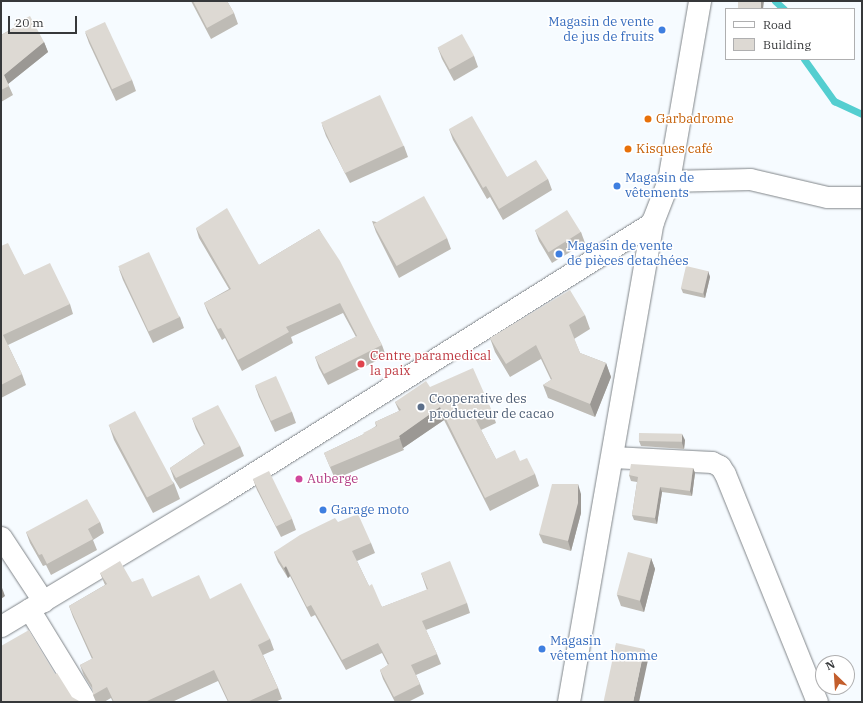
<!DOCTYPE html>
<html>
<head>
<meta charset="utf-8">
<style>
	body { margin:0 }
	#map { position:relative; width:863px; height:703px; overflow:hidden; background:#f6fbff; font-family:"IBM Plex Serif",serif }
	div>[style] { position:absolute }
	.stream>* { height:7px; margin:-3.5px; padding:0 3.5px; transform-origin:3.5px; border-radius:3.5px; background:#54ced0 }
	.roads { filter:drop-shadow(0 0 1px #808589) drop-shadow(0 0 1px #808589) }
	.street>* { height:21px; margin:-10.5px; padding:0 10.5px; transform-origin:10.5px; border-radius:10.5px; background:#fff }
	.secondary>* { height:22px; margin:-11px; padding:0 11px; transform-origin:11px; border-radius:11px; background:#fff }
	.wall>* { inset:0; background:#bebbb5 }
	.shaded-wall>* { inset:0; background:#9b9894 }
	.building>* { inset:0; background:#ddd9d3; transform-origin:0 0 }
	.dots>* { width:11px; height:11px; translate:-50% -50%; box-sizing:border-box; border:2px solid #fff; border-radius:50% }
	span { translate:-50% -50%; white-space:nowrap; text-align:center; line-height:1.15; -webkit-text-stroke:3px #fff; paint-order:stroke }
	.shop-label { font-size:13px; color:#366cbe }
	.right { translate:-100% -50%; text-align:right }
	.left { translate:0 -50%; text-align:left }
	.food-label { font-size:13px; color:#c56008 }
	.health-label { font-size:13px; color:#be3a42 }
	.service-label { font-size:13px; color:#4e5e75 }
	.hotel-label { font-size:13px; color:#b23c85 }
	.frame { position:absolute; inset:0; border:2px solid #36383a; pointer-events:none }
	.legend { position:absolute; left:725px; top:8px; width:130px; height:52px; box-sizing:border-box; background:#fff; border:1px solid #afafb0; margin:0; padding:5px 7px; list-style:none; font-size:12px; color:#36383a }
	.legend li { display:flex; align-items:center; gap:8px; height:20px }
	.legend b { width:20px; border:1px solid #afafb0 }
	.north { position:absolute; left:815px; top:655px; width:40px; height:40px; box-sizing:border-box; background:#fff; border:1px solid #afafb0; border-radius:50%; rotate:335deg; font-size:11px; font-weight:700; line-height:16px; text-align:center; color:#36383a }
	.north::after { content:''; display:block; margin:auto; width:14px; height:18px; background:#c35e2c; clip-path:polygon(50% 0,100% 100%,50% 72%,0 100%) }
	.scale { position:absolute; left:8px; top:16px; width:69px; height:18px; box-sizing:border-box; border:2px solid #36383a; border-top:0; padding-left:5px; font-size:12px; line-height:14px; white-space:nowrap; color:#36383a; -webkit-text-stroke:3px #fff; paint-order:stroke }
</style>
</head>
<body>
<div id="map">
	<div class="stream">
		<i style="left:775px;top:1px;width:12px;rotate:42deg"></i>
		<i style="left:804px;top:59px;width:52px;rotate:54.5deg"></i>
		<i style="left:834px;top:101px;width:31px;rotate:25deg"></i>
	</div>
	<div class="roads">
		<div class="street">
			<i style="left:669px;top:181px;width:81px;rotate:-1.4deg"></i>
			<i style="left:750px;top:179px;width:79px;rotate:13.2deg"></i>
			<i style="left:827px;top:197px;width:35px"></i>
			<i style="left:612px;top:457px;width:100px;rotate:2.9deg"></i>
			<i style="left:712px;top:462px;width:9px;rotate:27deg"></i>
			<i style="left:720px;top:466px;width:9px;rotate:58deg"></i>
			<i style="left:725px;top:474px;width:246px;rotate:68deg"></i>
			<i style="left:1px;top:537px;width:77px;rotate:56.7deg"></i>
			<i style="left:29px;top:609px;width:109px;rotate:58.5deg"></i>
			<i style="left:1px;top:626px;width:258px;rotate:-31deg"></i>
			<i style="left:222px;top:493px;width:509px;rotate:-32.16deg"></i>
		</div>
		<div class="secondary">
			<i style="left:569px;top:702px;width:487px;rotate:-80.1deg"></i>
			<i style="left:653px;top:222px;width:44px;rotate:-68.7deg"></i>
			<i style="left:669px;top:181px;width:183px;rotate:-80.2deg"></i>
		</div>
	</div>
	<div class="wall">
		<i style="clip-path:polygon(191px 1px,227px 1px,234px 13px,238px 24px,211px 39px)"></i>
		<i style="clip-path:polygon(14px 24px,44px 42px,48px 52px,8px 84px,13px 95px,1px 102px,1px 35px,15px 27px)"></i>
		<i style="clip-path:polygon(85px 32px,132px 80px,136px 91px,116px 101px,89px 43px)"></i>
		<i style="clip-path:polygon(438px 48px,474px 56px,478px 67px,454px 81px,442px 59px)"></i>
		<i style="clip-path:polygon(322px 125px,404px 146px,408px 157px,350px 183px,326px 136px)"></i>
		<i style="clip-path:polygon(449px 129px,507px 177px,548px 179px,552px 190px,503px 220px,490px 197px,487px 199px,453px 140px)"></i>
		<i style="clip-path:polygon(372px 221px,447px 238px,451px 249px,399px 278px,376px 232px)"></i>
		<i style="clip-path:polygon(196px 228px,259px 265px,319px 229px,382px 345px,386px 356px,328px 385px,319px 368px,315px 357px,356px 337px,343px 313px,291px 337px,293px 343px,242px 371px,225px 338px,222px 340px,208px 313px,204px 303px,229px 289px,199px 238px)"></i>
		<i style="clip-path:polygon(535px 230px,581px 232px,585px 243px,552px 263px,539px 241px)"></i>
		<i style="clip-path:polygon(1px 246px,24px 275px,70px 304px,73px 314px,8px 345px,22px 374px,26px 385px,1px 398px)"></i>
		<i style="clip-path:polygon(119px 269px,180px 317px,184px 328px,153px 343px,123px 280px)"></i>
		<i style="clip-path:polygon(708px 271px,710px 277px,705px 298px,683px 293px,681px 288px)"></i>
		<i style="clip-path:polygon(585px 315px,590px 329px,574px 339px,580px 353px,606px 363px,611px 377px,595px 417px,548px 398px,543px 385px,551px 380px,541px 359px,510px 377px,495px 352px,490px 338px)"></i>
		<i style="clip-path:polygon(255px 386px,292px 412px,296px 423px,275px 432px,259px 397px)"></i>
		<i style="clip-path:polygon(430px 387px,492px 411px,496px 423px,481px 430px,496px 459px,520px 461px,535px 474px,539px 486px,490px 511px,444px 420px,403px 448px,404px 450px,335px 479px,324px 453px,364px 434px,376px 426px,375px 422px,399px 411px,395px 402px)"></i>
		<i style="clip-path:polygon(192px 418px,240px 446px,244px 456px,180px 489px,174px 479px,170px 468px,204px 445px,196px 429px)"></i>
		<i style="clip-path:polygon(109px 425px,174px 483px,180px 499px,153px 513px,114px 440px)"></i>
		<i style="clip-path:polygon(685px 440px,684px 449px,641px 446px,639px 441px)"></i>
		<i style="clip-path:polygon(693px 468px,695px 473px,692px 496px,662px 492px,657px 524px,634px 520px,632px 515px,637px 482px,631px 481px,629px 475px)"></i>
		<i style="clip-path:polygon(253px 479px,292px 519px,296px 530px,281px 537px,257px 490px)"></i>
		<i style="clip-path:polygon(581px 494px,581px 513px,571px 551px,543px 543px,539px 534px)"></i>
		<i style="clip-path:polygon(100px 522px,104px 533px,93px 540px,97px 550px,51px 575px,46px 565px,43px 566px,30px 543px,26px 532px)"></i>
		<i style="clip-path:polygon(338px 522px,371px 543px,375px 553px,357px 561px,369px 586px,382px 607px,427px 590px,421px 573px,467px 603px,470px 613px,426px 630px,437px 654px,441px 664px,416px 675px,420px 684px,424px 694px,408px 702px,395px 702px,383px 679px,380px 670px,388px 665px,382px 653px,346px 670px,315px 615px,311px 617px,290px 576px,288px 578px,278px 562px,274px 552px)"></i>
		<i style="clip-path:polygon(651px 558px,655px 569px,644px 612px,621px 606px,617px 595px)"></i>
		<i style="clip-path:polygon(100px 573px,132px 582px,152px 597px,210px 599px,270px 639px,274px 650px,263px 655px,278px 688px,282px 699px,275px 702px,228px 702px,218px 681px,172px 702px,113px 702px,111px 698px,104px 702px,96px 702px,93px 695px,93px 690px,84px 676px,80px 665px,92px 659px,73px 617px,69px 606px,105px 585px)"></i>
	</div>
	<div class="shaded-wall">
		<i style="clip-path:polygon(761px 1px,764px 1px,763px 9px,761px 9px)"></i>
		<i style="clip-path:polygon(44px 42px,48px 52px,8px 84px,4px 75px)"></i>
		<i style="clip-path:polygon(708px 271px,710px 277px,705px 298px,703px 292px)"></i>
		<i style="clip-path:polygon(606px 363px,611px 377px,595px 417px,590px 404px)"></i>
		<i style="clip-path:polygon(440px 407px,444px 420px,403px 448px,399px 436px)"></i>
		<i style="clip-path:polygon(682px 434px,685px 440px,684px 449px,682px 443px)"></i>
		<i style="clip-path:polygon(693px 468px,695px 473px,692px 496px,690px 491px)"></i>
		<i style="clip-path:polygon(578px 484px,581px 494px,581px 513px,571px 551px,568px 541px)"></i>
		<i style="clip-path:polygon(660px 487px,662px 492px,657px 524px,655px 518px)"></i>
		<i style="clip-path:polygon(651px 558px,655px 569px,644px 612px,640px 601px)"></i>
		<i style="clip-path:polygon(286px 566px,290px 576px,288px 578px,284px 568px)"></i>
		<i style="clip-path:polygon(1px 585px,5px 596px,1px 599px)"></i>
		<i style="clip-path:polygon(644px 649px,648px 660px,639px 702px,633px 702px)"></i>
	</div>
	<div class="building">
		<i style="clip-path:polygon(193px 1px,227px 1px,234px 13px,207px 28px)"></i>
		<i style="left:738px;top:1px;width:23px;height:8px"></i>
		<i style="clip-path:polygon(30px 16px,44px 42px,4px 75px,9px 86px,1px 90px,1px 35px,16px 27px,14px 24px)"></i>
		<i style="left:105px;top:22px;width:64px;height:22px;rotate:65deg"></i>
		<i style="left:462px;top:34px;width:25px;height:28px;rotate:61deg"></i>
		<i style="left:380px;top:95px;width:56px;height:65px;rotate:65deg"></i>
		<i style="clip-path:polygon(472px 116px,507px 177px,536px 160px,548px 179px,499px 209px,486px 186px,483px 188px,449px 129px)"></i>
		<i style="left:424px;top:196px;width:48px;height:58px;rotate:61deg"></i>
		<i style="clip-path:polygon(227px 208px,259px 265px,319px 229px,340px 261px,382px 345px,324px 374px,315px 357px,357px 336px,340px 303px,286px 327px,289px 332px,238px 360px,221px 328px,218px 329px,204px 303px,231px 289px,196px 228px)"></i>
		<i style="left:567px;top:210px;width:26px;height:38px;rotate:58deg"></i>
		<i style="clip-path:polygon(8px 243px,24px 275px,50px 263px,70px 304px,3px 335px,22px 374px,1px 385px,1px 246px)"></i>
		<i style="left:149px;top:252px;width:72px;height:34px;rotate:65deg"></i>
		<i style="left:686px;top:266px;width:23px;height:23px;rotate:13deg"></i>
		<i style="clip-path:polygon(570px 290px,585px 315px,569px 325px,580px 353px,606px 363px,590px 404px,543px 385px,552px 379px,536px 345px,506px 364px,490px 338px)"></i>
		<i style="clip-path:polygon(473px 368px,492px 411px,475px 418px,496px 459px,515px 450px,520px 461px,527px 458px,535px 474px,485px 498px,440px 407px,399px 436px,400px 438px,330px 467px,324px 453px,364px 434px,363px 433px,377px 426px,375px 422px,401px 410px,395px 402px,426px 381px,430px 387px)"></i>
		<i style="left:276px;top:376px;width:39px;height:23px;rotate:66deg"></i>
		<i style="clip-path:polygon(218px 405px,240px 446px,176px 478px,170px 468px,205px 444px,192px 418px)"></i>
		<i style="left:135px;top:411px;width:82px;height:30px;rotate:62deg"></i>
		<i style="left:639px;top:433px;width:43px;height:8px;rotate:1deg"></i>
		<i style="clip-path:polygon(631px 464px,693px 468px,690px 491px,660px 487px,655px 518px,632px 515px,638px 477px,629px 475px)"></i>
		<i style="left:269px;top:471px;width:53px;height:18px;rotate:64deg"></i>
		<i style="clip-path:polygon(552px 484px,578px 484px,578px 503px,568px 541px,539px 534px)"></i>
		<i style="clip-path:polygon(87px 499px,100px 522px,88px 529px,93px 539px,47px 564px,42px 554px,39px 555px,26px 532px)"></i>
		<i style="clip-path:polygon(358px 514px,371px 543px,352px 551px,369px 586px,372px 584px,382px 607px,428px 589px,421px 573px,450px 561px,467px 603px,422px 621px,437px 654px,411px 665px,420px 684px,394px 697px,380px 670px,389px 664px,378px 643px,342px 660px,311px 605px,307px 607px,286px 566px,284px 568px,274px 552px,300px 535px,335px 518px,338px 522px)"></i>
		<i style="left:628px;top:552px;width:24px;height:44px;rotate:15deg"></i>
		<i style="clip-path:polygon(120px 561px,132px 582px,143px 578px,152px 597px,199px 575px,210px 599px,241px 583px,270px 639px,258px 645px,278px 688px,247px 702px,229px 702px,214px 670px,145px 702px,114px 702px,107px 687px,93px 695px,92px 685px,80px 665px,93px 658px,69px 606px,107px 584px,100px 573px)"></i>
		<i style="clip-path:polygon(29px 630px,55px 674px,57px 673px,72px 697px,79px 701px,78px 702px,1px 702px,1px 646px)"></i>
		<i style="left:616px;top:643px;width:29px;height:60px;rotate:12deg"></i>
	</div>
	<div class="dots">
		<i style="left:662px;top:30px;background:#3f7fe0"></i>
		<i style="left:648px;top:119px;background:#e8710a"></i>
		<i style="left:628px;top:149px;background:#e8710a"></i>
		<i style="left:617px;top:186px;background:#3f7fe0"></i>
		<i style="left:559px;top:254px;background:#3f7fe0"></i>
		<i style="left:361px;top:364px;background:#e0444e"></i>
		<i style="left:421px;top:407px;background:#5c6f8a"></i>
		<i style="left:299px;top:479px;background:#d1479c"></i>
		<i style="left:323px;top:510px;background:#3f7fe0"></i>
		<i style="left:542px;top:649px;background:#3f7fe0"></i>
	</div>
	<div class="shop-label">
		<span class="right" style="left:654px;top:30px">Magasin de vente<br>de jus de fruits</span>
		<span class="left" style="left:625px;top:186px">Magasin de<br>vêtements</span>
		<span class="left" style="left:567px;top:254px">Magasin de vente<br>de pièces detachées</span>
		<span class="left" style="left:331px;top:510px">Garage moto</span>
		<span class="left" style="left:550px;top:649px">Magasin<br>vêtement homme</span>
	</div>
	<div class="food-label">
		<span class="left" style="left:656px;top:119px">Garbadrome</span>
		<span class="left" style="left:636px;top:149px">Kisques café</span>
	</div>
	<div class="health-label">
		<span class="left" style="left:370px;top:364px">Centre paramedical<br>la paix</span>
	</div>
	<div class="service-label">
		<span class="left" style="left:429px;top:407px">Cooperative des<br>producteur de cacao</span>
	</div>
	<div class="hotel-label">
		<span class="left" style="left:307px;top:479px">Auberge</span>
	</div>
	<div class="frame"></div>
	<ul class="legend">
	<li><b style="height:5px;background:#fff"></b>Road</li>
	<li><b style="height:11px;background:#ddd9d3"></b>Building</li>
	</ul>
	<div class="north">N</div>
	<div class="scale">20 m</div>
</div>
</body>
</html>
